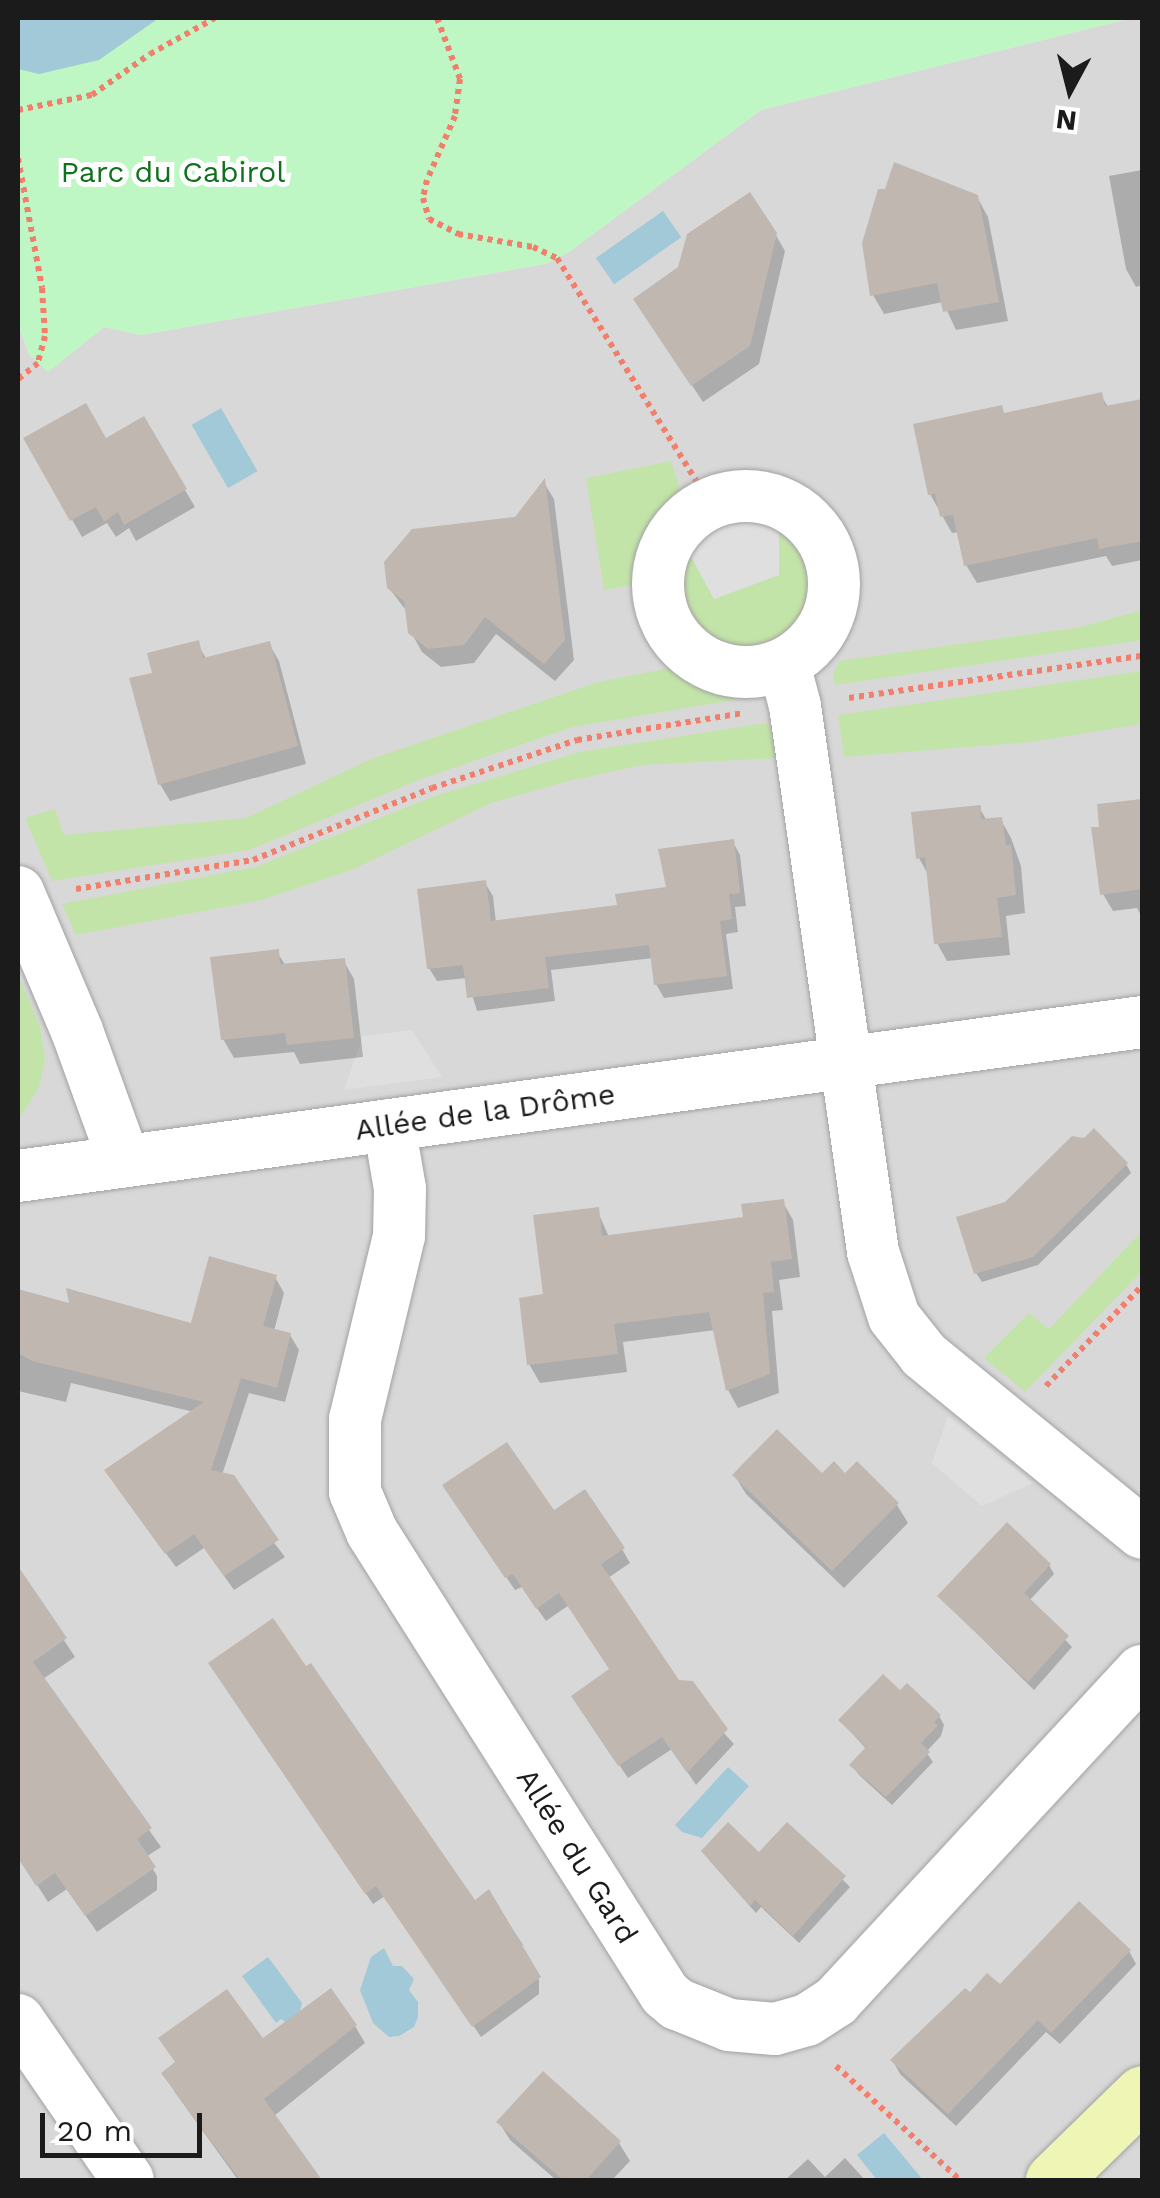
<!DOCTYPE html>
<html>
<head>
<meta charset="utf-8">
<style>
	body { margin:0 }
	#map { position:relative; width:1160px; height:2198px; overflow:hidden; background:#ece8e0; font-family:"Work Sans",sans-serif }
	div>[style] { position:absolute }
	.residential>* { inset:0; background:#d9d8d8 }
	.grass>* { inset:0; background:#c3e4a8 }
	.park>* { inset:0; background:#bef6c4 }
	.parking>* { inset:0; background:#dfdfdf }
	.water>* { inset:0; background:#a2c9d8; transform-origin:0 0 }
	.shadow>* { inset:0; background:#0003 }
	.building>* { inset:0; background:#c0b8b0 }
	.path>* { height:6px; margin-top:-3px; transform-origin:0; background:repeating-linear-gradient(90deg,#f27f6b 0 5px,transparent 0 10px) }
	.roads { filter:drop-shadow(0 0 2px #a2a2a2) drop-shadow(0 0 2px #a2a2a2) }
	.street>* { height:52px; margin:-26px; padding:0 26px; transform-origin:26px; border-radius:26px; background:#fff }
	.street>.ring { margin:-26px; padding:0; box-sizing:content-box; background:none; border:52px solid #fff; border-radius:50% }
	.secondary>* { height:55px; margin:-27.5px; padding:0 27.5px; transform-origin:27.5px; border-radius:27.5px; background:#eff5b5 }
	span { translate:-50% -50%; white-space:nowrap; text-align:center; line-height:1.15; -webkit-text-stroke:10px #fff; paint-order:stroke }
	.park-label { font-size:30px; color:#10711c }
	.street-label { font-size:30px; color:#1b1b1b }
	.frame { position:absolute; inset:0; border:20px solid #1b1b1b; pointer-events:none }
	.north { position:absolute; left:1020px; top:40px; width:100px; height:100px; -webkit-text-stroke:8px #fff; paint-order:stroke; rotate:187deg; font-size:28px; font-weight:700; line-height:40px; text-align:center; color:#1b1b1b }
	.north::after { content:''; display:block; margin:auto; width:35px; height:45px; background:#1b1b1b; clip-path:polygon(50% 0,100% 100%,50% 72%,0 100%) }
	.scale { position:absolute; left:40px; top:2113px; width:162px; height:45px; box-sizing:border-box; border:5px solid #1b1b1b; border-top:0; padding-left:12px; font-size:30px; line-height:35px; white-space:nowrap; color:#1b1b1b; -webkit-text-stroke:8px #fff; paint-order:stroke }
</style>
</head>
<body>
<div id="map">
	<div class="residential">
		<i style="clip-path:polygon(1132px 18px,1142px 18px,1142px 2180px,18px 2180px,18px 324px,29px 354px,48px 372px,104px 327px,141px 335px,545px 264px,569px 252px,761px 110px)"></i>
	</div>
	<div class="grass">
		<i style="clip-path:polygon(671px 461px,681px 493px,646px 533px,634px 585px,604px 590px,586px 478px)"></i>
		<i style="clip-path:polygon(779px 527px,798px 545px,809px 568px,811px 594px,802px 618px,784px 638px,761px 650px,734px 650px,710px 642px,690px 624px,679px 601px,678px 574px,687px 549px,714px 599px,778px 575px)"></i>
		<i style="clip-path:polygon(1142px 610px,1142px 640px,835px 685px,833px 674px,839px 661px,1081px 627px)"></i>
		<i style="clip-path:polygon(675px 667px,696px 682px,746px 698px,573px 727px,424px 778px,249px 850px,52px 881px,25px 818px,55px 809px,64px 835px,246px 818px,371px 759px,598px 682px)"></i>
		<i style="clip-path:polygon(1142px 671px,1142px 724px,1031px 742px,844px 757px,838px 715px)"></i>
		<i style="clip-path:polygon(766px 723px,775px 732px,777px 758px,642px 765px,569px 781px,491px 803px,352px 870px,262px 900px,76px 935px,62px 904px,255px 867px,435px 796px,580px 752px)"></i>
		<i style="clip-path:polygon(18px 975px,40px 1027px,45px 1057px,39px 1088px,18px 1120px)"></i>
		<i style="clip-path:polygon(1142px 1231px,1142px 1271px,1025px 1392px,984px 1358px,1029px 1313px,1049px 1329px)"></i>
	</div>
	<div class="park">
		<i style="clip-path:polygon(18px 18px,1132px 18px,761px 110px,569px 252px,545px 264px,141px 335px,104px 327px,48px 372px,29px 354px,18px 324px)"></i>
	</div>
	<div class="parking">
		<i style="clip-path:polygon(754px 518px,779px 527px,779px 575px,714px 599px,687px 549px,704px 531px,728px 519px)"></i>
		<i style="clip-path:polygon(412px 1030px,442px 1077px,344px 1090px,363px 1036px)"></i>
		<i style="clip-path:polygon(948px 1416px,1033px 1483px,982px 1506px,932px 1463px)"></i>
	</div>
	<div class="water">
		<i style="clip-path:polygon(26px 18px,159px 18px,99px 60px,39px 74px,18px 69px,18px 20px)"></i>
		<i style="left:663px;top:211px;width:32px;height:82px;rotate:55deg"></i>
		<i style="left:221px;top:408px;width:73px;height:34px;rotate:60deg"></i>
		<i style="clip-path:polygon(728px 1767px,749px 1786px,702px 1838px,682px 1832px,675px 1825px)"></i>
		<i style="clip-path:polygon(384px 1948px,393px 1966px,402px 1966px,414px 1979px,409px 1990px,418px 2002px,418px 2017px,414px 2027px,399px 2036px,389px 2037px,373px 2023px,360px 1990px,371px 1957px)"></i>
		<i style="clip-path:polygon(268px 1957px,302px 2003px,299px 2015px,287px 2023px,281px 2019px,276px 2023px,242px 1976px)"></i>
		<i style="clip-path:polygon(884px 2133px,923px 2180px,877px 2180px,857px 2155px)"></i>
	</div>
	<div class="shadow">
		<i style="clip-path:polygon(1142px 170px,1142px 285px,1136px 287px,1126px 269px,1109px 176px)"></i>
		<i style="clip-path:polygon(977px 197px,988px 217px,1008px 321px,956px 330px,943px 302px,884px 314px,873px 295px)"></i>
		<i style="clip-path:polygon(774px 232px,785px 251px,759px 364px,703px 402px,647px 317px)"></i>
		<i style="clip-path:polygon(1101px 395px,1108px 407px,1142px 401px,1142px 560px,1112px 566px,1106px 556px,977px 583px,966px 565px,960px 532px,952px 533px,930px 494px,1005px 415px)"></i>
		<i style="clip-path:polygon(143px 419px,195px 507px,136px 541px,129px 528px,116px 537px,107px 523px,82px 537px,26px 439px,105px 441px)"></i>
		<i style="clip-path:polygon(544px 483px,554px 499px,574px 660px,555px 681px,496px 634px,474px 663px,441px 667px,422px 652px,411px 632px,408px 613px,389px 588px,516px 519px)"></i>
		<i style="clip-path:polygon(197px 643px,207px 660px,269px 644px,279px 661px,306px 764px,170px 801px,160px 784px,155px 675px)"></i>
		<i style="clip-path:polygon(1142px 801px,1142px 917px,1137px 908px,1113px 911px,1103px 894px,1100px 806px)"></i>
		<i style="clip-path:polygon(979px 807px,987px 821px,1001px 820px,1011px 838px,1021px 866px,1025px 913px,1006px 916px,1010px 955px,947px 961px,937px 943px,930px 878px,919px 858px)"></i>
		<i style="clip-path:polygon(733px 842px,740px 855px,746px 906px,735px 907px,738px 932px,726px 934px,733px 989px,664px 998px,656px 984px,653px 958px,551px 970px,555px 1001px,477px 1011px,467px 978px,437px 981px,429px 968px,485px 883px,493px 896px,496px 923px,620px 907px,669px 889px)"></i>
		<i style="clip-path:polygon(277px 952px,286px 966px,343px 960px,354px 979px,363px 1057px,300px 1064px,294px 1052px,234px 1058px,223px 1039px)"></i>
		<i style="clip-path:polygon(1126px 1164px,1131px 1173px,1038px 1265px,982px 1282px,976px 1273px)"></i>
		<i style="clip-path:polygon(782px 1201px,793px 1220px,800px 1277px,779px 1280px,783px 1310px,772px 1311px,779px 1393px,738px 1408px,728px 1390px,715px 1330px,623px 1342px,627px 1372px,540px 1383px,529px 1364px,546px 1296px,597px 1210px,609px 1237px,746px 1220px)"></i>
		<i style="clip-path:polygon(275px 1277px,284px 1293px,274px 1331px,290px 1335px,299px 1350px,285px 1402px,249px 1393px,222px 1475px,285px 1557px,234px 1590px,204px 1548px,176px 1567px,116px 1486px,194px 1412px,71px 1383px,66px 1402px,18px 1391px,18px 1291px,72px 1307px,193px 1326px)"></i>
		<i style="clip-path:polygon(735px 1476px,846px 1476px,897px 1505px,908px 1523px,844px 1588px,746px 1494px)"></i>
		<i style="clip-path:polygon(453px 1499px,553px 1513px,622px 1549px,630px 1563px,608px 1578px,677px 1682px,734px 1744px,696px 1785px,672px 1749px,628px 1778px,582px 1710px,612px 1671px,569px 1605px,546px 1621px,522px 1587px,515px 1590px)"></i>
		<i style="clip-path:polygon(1049px 1565px,1054px 1574px,1029px 1601px,1072px 1647px,1034px 1690px,940px 1597px)"></i>
		<i style="clip-path:polygon(18px 1570px,75px 1657px,43px 1679px,161px 1847px,146px 1857px,157px 1876px,157px 1890px,97px 1932px,67px 1889px,48px 1902px,18px 1855px,18px 1843px,29px 1835px,18px 1820px)"></i>
		<i style="clip-path:polygon(218px 1675px,474px 1903px,489px 1893px,523px 1945px,519px 1947px,539px 1980px,539px 1994px,481px 2037px,385px 1896px,373px 1904px)"></i>
		<i style="clip-path:polygon(900px 1694px,939px 1716px,944px 1725px,941px 1736px,926px 1752px,933px 1762px,892px 1805px,858px 1774px,853px 1765px,867px 1750px,841px 1721px)"></i>
		<i style="clip-path:polygon(788px 1825px,850px 1887px,799px 1943px,761px 1907px,756px 1913px,709px 1860px,759px 1856px)"></i>
		<i style="clip-path:polygon(1129px 1951px,1136px 1964px,1060px 2044px,1046px 2032px,956px 2126px,900px 2074px,893px 2061px,970px 1995px)"></i>
		<i style="clip-path:polygon(355px 2026px,365px 2043px,274px 2116px,319px 2180px,238px 2180px,174px 2091px,177px 2064px,161px 2039px,262px 2041px)"></i>
		<i style="clip-path:polygon(499px 2122px,619px 2143px,630px 2161px,612px 2180px,556px 2180px,510px 2140px)"></i>
		<i style="clip-path:polygon(845px 2158px,865px 2180px,785px 2180px,808px 2159px,825px 2177px)"></i>
	</div>
	<div class="building">
		<i style="clip-path:polygon(894px 162px,978px 195px,999px 302px,943px 312px,937px 283px,870px 296px,862px 243px,878px 189px,885px 189px)"></i>
		<i style="clip-path:polygon(750px 192px,777px 233px,750px 346px,691px 386px,633px 299px,678px 267px,687px 234px)"></i>
		<i style="clip-path:polygon(1102px 392px,1105px 406px,1142px 399px,1142px 541px,1099px 549px,1097px 538px,964px 566px,953px 515px,940px 517px,935px 494px,928px 495px,913px 424px,1002px 405px,1004px 413px)"></i>
		<i style="clip-path:polygon(86px 403px,106px 438px,144px 416px,187px 489px,124px 525px,118px 512px,104px 522px,96px 507px,70px 521px,23px 438px)"></i>
		<i style="clip-path:polygon(545px 478px,565px 640px,544px 664px,485px 617px,464px 645px,428px 649px,408px 633px,404px 601px,387px 588px,384px 562px,412px 529px,515px 517px)"></i>
		<i style="clip-path:polygon(199px 640px,203px 658px,270px 641px,298px 746px,158px 785px,129px 678px,152px 673px,147px 653px)"></i>
		<i style="clip-path:polygon(1142px 799px,1142px 889px,1100px 895px,1091px 827px,1099px 827px,1097px 804px)"></i>
		<i style="clip-path:polygon(981px 805px,981px 819px,1002px 817px,1006px 845px,1011px 845px,1016px 895px,997px 898px,1002px 937px,934px 944px,925px 857px,916px 859px,911px 812px)"></i>
		<i style="clip-path:polygon(734px 839px,740px 893px,729px 894px,732px 919px,720px 921px,727px 976px,654px 985px,649px 945px,545px 957px,549px 988px,467px 998px,463px 965px,427px 969px,417px 889px,486px 880px,491px 921px,617px 905px,615px 894px,666px 887px,658px 849px)"></i>
		<i style="clip-path:polygon(279px 949px,280px 964px,345px 958px,354px 1038px,287px 1045px,285px 1033px,221px 1040px,210px 957px)"></i>
		<i style="clip-path:polygon(1094px 1128px,1128px 1163px,1033px 1257px,974px 1274px,956px 1217px,1005px 1202px,1072px 1136px,1084px 1138px)"></i>
		<i style="clip-path:polygon(784px 1199px,792px 1259px,771px 1262px,774px 1292px,763px 1293px,770px 1374px,726px 1391px,709px 1312px,614px 1324px,618px 1354px,527px 1365px,519px 1298px,543px 1294px,533px 1215px,599px 1207px,602px 1236px,743px 1217px,741px 1204px)"></i>
		<i style="clip-path:polygon(209px 1256px,277px 1275px,263px 1326px,291px 1333px,277px 1388px,241px 1378px,211px 1470px,234px 1475px,279px 1540px,224px 1576px,194px 1534px,165px 1554px,104px 1470px,204px 1402px,32px 1361px,18px 1353px,18px 1289px,69px 1303px,66px 1288px,191px 1323px)"></i>
		<i style="clip-path:polygon(777px 1429px,822px 1473px,834px 1461px,845px 1473px,857px 1461px,899px 1503px,832px 1571px,732px 1475px)"></i>
		<i style="clip-path:polygon(507px 1442px,554px 1510px,585px 1489px,625px 1548px,601px 1564px,679px 1680px,693px 1681px,728px 1729px,687px 1773px,662px 1737px,618px 1766px,571px 1696px,609px 1669px,559px 1593px,536px 1609px,513px 1574px,505px 1578px,442px 1485px)"></i>
		<i style="clip-path:polygon(1007px 1522px,1051px 1564px,1024px 1593px,1069px 1636px,1028px 1682px,937px 1596px)"></i>
		<i style="clip-path:polygon(18px 1566px,67px 1638px,33px 1662px,152px 1828px,137px 1839px,156px 1867px,85px 1916px,55px 1873px,36px 1886px,18px 1858px)"></i>
		<i style="clip-path:polygon(273px 1618px,306px 1666px,311px 1663px,475px 1900px,489px 1889px,541px 1977px,472px 2027px,376px 1886px,365px 1894px,208px 1663px)"></i>
		<i style="clip-path:polygon(883px 1674px,900px 1690px,907px 1683px,941px 1715px,934px 1722px,938px 1725px,921px 1743px,930px 1752px,886px 1797px,849px 1765px,866px 1747px,838px 1720px)"></i>
		<i style="clip-path:polygon(728px 1822px,759px 1852px,787px 1822px,846px 1876px,793px 1936px,755px 1900px,750px 1906px,701px 1851px)"></i>
		<i style="clip-path:polygon(1079px 1901px,1131px 1950px,1051px 2033px,1038px 2020px,948px 2114px,890px 2060px,965px 1988px,970px 1992px,987px 1973px,1000px 1984px)"></i>
		<i style="clip-path:polygon(331px 1988px,357px 2025px,264px 2099px,322px 2180px,240px 2180px,161px 2073px,175px 2062px,158px 2038px,227px 1989px,263px 2038px)"></i>
		<i style="clip-path:polygon(543px 2071px,621px 2141px,586px 2180px,563px 2180px,496px 2122px)"></i>
	</div>
	<div class="path">
		<i style="left:437px;top:18px;width:65px;rotate:69.3deg"></i>
		<i style="left:460px;top:79px;width:37px;rotate:98deg"></i>
		<i style="left:455px;top:116px;width:70px;rotate:113.6deg"></i>
		<i style="left:427px;top:180px;width:18px;rotate:103deg"></i>
		<i style="left:423px;top:198px;width:22px;rotate:74deg"></i>
		<i style="left:429px;top:219px;width:33px;rotate:27deg"></i>
		<i style="left:458px;top:234px;width:76px;rotate:9.8deg"></i>
		<i style="left:533px;top:247px;width:26px;rotate:25deg"></i>
		<i style="left:557px;top:258px;width:289px;rotate:58deg"></i>
		<i style="left:18px;top:110px;width:76px;rotate:-11.5deg"></i>
		<i style="left:92px;top:95px;width:71px;rotate:-35.3deg"></i>
		<i style="left:150px;top:54px;width:74px;rotate:-29deg"></i>
		<i style="left:18px;top:158px;width:132px;rotate:79.5deg"></i>
		<i style="left:42px;top:288px;width:48px;rotate:86.4deg"></i>
		<i style="left:45px;top:336px;width:28px;rotate:105deg"></i>
		<i style="left:38px;top:363px;width:26px;rotate:141deg"></i>
		<i style="left:849px;top:698px;width:296px;rotate:-8.2deg"></i>
		<i style="left:76px;top:889px;width:179px;rotate:-9.3deg"></i>
		<i style="left:253px;top:860px;width:193px;rotate:-21.9deg"></i>
		<i style="left:432px;top:788px;width:153px;rotate:-18.3deg"></i>
		<i style="left:577px;top:740px;width:168px;rotate:-9.2deg"></i>
		<i style="left:1046px;top:1386px;width:139px;rotate:-46.2deg"></i>
		<i style="left:836px;top:2066px;width:168px;rotate:42.6deg"></i>
	</div>
	<div class="roads">
		<div class="street">
			<i class="ring" style="left:658px;top:496px;width:124px;height:124px"></i>
			<i style="left:784px;top:664px;width:43px;rotate:75.3deg"></i>
			<i style="left:795px;top:706px;width:552px;rotate:81.87deg"></i>
			<i style="left:873px;top:1252px;width:68px;rotate:72.1deg"></i>
			<i style="left:894px;top:1317px;width:48px;rotate:51.7deg"></i>
			<i style="left:924px;top:1355px;width:281px;rotate:39.2deg"></i>
			<i style="left:18px;top:892px;width:151px;rotate:67deg"></i>
			<i style="left:77px;top:1031px;width:138px;rotate:70.1deg"></i>
			<i style="left:389px;top:1125px;width:65px;rotate:80.2deg"></i>
			<i style="left:400px;top:1189px;width:47px;rotate:91.2deg"></i>
			<i style="left:399px;top:1236px;width:188px;rotate:103.5deg"></i>
			<i style="left:355px;top:1419px;width:73px;rotate:90deg"></i>
			<i style="left:355px;top:1492px;width:43px;rotate:67deg"></i>
			<i style="left:372px;top:1532px;width:547px;rotate:57.62deg"></i>
			<i style="left:665px;top:1994px;width:16px;rotate:40deg"></i>
			<i style="left:677px;top:2004px;width:56px;rotate:22deg"></i>
			<i style="left:729px;top:2025px;width:46px;rotate:5deg"></i>
			<i style="left:775px;top:2029px;width:33px;rotate:-16deg"></i>
			<i style="left:807px;top:2020px;width:35px;rotate:-33deg"></i>
			<i style="left:836px;top:2001px;width:450px;rotate:-47.2deg"></i>
			<i style="left:18px;top:1176px;width:1135px;rotate:-7.8deg"></i>
			<i style="left:18px;top:2020px;width:194px;rotate:55.5deg"></i>
		</div>
		<div class="secondary">
			<i style="left:1053px;top:2180px;width:124px;rotate:-44.3deg"></i>
		</div>
	</div>
	<div class="park-label">
		<span style="left:173px;top:172px">Parc du Cabirol</span>
	</div>
	<div class="street-label">
		<span style="left:485px;top:1112px;rotate:-8deg">Allée de la Drôme</span>
		<span style="left:577px;top:1856px;rotate:58deg">Allée du Gard</span>
	</div>
	<div class="frame"></div>
	<div class="north">N</div>
	<div class="scale">20 m</div>
</div>
</body>
</html>
